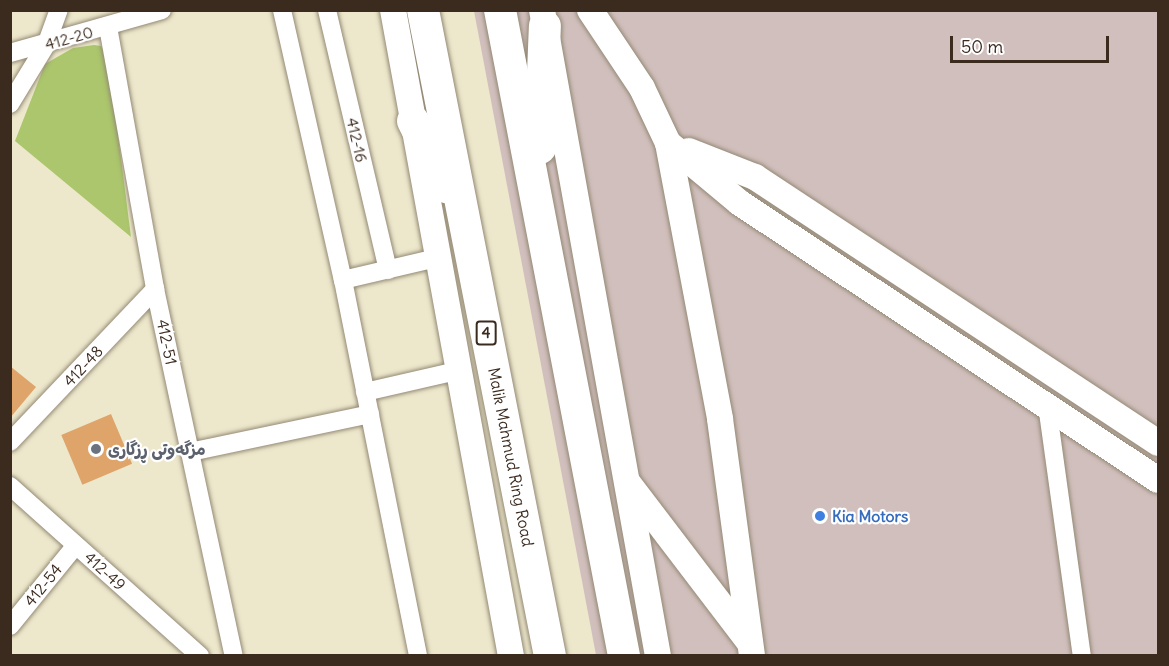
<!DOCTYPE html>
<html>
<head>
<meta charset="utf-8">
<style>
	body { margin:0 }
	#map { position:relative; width:1169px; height:666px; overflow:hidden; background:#ede8cc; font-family:Delius,"Playpen Sans Arabic",sans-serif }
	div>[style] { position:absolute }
	.industrial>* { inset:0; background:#d1bfbd }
	.green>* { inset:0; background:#abc66c }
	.building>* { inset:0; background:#dea46a; transform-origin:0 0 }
	.roads { filter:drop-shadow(0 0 2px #948975) drop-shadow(0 0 2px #948975) }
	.street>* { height:18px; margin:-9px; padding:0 9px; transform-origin:9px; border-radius:9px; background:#fff }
	.secondary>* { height:26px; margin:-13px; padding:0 13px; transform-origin:13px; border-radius:13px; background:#fff }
	.highway>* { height:32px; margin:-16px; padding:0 16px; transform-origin:16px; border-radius:16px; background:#fff }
	.dots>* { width:16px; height:16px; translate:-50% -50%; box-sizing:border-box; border:3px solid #fff; border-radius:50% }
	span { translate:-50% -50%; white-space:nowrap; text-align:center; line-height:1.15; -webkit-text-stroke:4.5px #fff; paint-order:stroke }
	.shield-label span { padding:2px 4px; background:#fff; border:2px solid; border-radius:4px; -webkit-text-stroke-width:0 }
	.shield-label { font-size:15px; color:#3b2a1e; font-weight:700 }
	.street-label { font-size:16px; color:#3b2a1e }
	.worship-label { font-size:16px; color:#5b616d; font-weight:700 }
	.left { translate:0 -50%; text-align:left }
	.shop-label { font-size:16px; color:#366cbe; font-weight:700 }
	.frame { position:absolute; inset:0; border:12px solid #3b2a1e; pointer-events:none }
	.scale { position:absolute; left:950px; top:36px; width:159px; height:27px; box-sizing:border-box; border:3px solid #3b2a1e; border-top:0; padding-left:8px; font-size:18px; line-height:21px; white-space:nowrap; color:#3b2a1e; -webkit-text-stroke:4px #fff; paint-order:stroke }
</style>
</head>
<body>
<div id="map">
	<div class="industrial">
		<i style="clip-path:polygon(474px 11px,1158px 11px,1158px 655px,596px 655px)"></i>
	</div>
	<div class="green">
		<i style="clip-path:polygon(94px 45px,101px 46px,108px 56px,131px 237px,15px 141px,45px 64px,73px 48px)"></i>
	</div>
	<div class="building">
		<i style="clip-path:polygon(10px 366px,36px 387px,10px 418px)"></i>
		<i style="left:111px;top:414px;width:54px;height:54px;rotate:67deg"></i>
	</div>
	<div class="roads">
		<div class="street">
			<i style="left:282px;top:10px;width:277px;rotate:77.3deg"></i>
			<i style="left:343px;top:280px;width:383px;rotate:78.7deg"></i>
			<i style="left:327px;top:10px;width:267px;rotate:76.8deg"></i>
			<i style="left:108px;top:27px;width:266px;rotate:79.8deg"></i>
			<i style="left:155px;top:289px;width:375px;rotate:77.9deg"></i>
			<i style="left:10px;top:53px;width:158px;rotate:-15.8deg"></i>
			<i style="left:10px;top:104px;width:69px;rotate:-58.6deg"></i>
			<i style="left:46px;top:45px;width:37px;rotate:-70deg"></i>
			<i style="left:343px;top:280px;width:97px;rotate:-13.2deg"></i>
			<i style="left:365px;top:392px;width:94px;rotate:-12.9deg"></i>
			<i style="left:1047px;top:405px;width:253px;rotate:82.1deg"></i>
			<i style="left:10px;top:442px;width:211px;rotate:-46.5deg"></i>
			<i style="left:190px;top:452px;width:184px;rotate:-11.9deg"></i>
			<i style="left:10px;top:486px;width:255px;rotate:41.8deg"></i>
			<i style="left:10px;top:626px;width:104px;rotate:-50.8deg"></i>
		</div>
		<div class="secondary">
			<i style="left:393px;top:10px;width:657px;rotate:79.65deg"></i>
			<i style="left:542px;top:10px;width:656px;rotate:79.82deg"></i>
			<i style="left:590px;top:10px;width:94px;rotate:56.3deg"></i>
			<i style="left:642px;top:88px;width:61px;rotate:64.7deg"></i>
			<i style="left:668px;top:143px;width:281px;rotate:79.3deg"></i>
			<i style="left:720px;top:419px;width:239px;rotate:82.3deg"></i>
			<i style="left:668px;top:143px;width:94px;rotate:39.8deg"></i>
			<i style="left:740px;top:203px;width:501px;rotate:33.53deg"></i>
			<i style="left:689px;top:151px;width:71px;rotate:21.5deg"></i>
			<i style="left:755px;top:177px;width:483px;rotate:33.4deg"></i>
			<i style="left:628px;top:483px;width:200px;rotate:52.7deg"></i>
		</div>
		<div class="highway">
			<i style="left:423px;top:10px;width:658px;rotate:78.88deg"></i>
			<i style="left:500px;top:10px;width:658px;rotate:79.13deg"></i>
			<i style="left:413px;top:121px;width:74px;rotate:63.4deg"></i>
			<i style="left:540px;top:148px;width:122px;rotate:-87.7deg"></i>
		</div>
	</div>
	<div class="dots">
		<i style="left:96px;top:449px;background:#6b7280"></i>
		<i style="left:820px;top:516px;background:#3f7fe0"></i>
	</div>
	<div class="shield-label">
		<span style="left:486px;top:333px">4</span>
	</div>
	<div class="street-label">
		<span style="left:69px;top:38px;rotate:-16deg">412-20</span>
		<span style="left:357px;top:140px;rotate:77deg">412-16</span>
		<span style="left:167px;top:342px;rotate:78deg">412-51</span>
		<span style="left:83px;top:366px;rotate:-47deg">412-48</span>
		<span style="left:511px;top:457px;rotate:79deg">Malik Mahmud Ring Road</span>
		<span style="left:105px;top:571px;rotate:42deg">412-49</span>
		<span style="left:43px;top:585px;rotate:-51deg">412-54</span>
	</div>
	<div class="worship-label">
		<span class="left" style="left:108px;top:449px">مزگەوتی ڕزگاری</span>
	</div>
	<div class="shop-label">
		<span class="left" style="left:832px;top:516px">Kia Motors</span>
	</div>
	<div class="frame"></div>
	<div class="scale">50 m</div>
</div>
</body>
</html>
